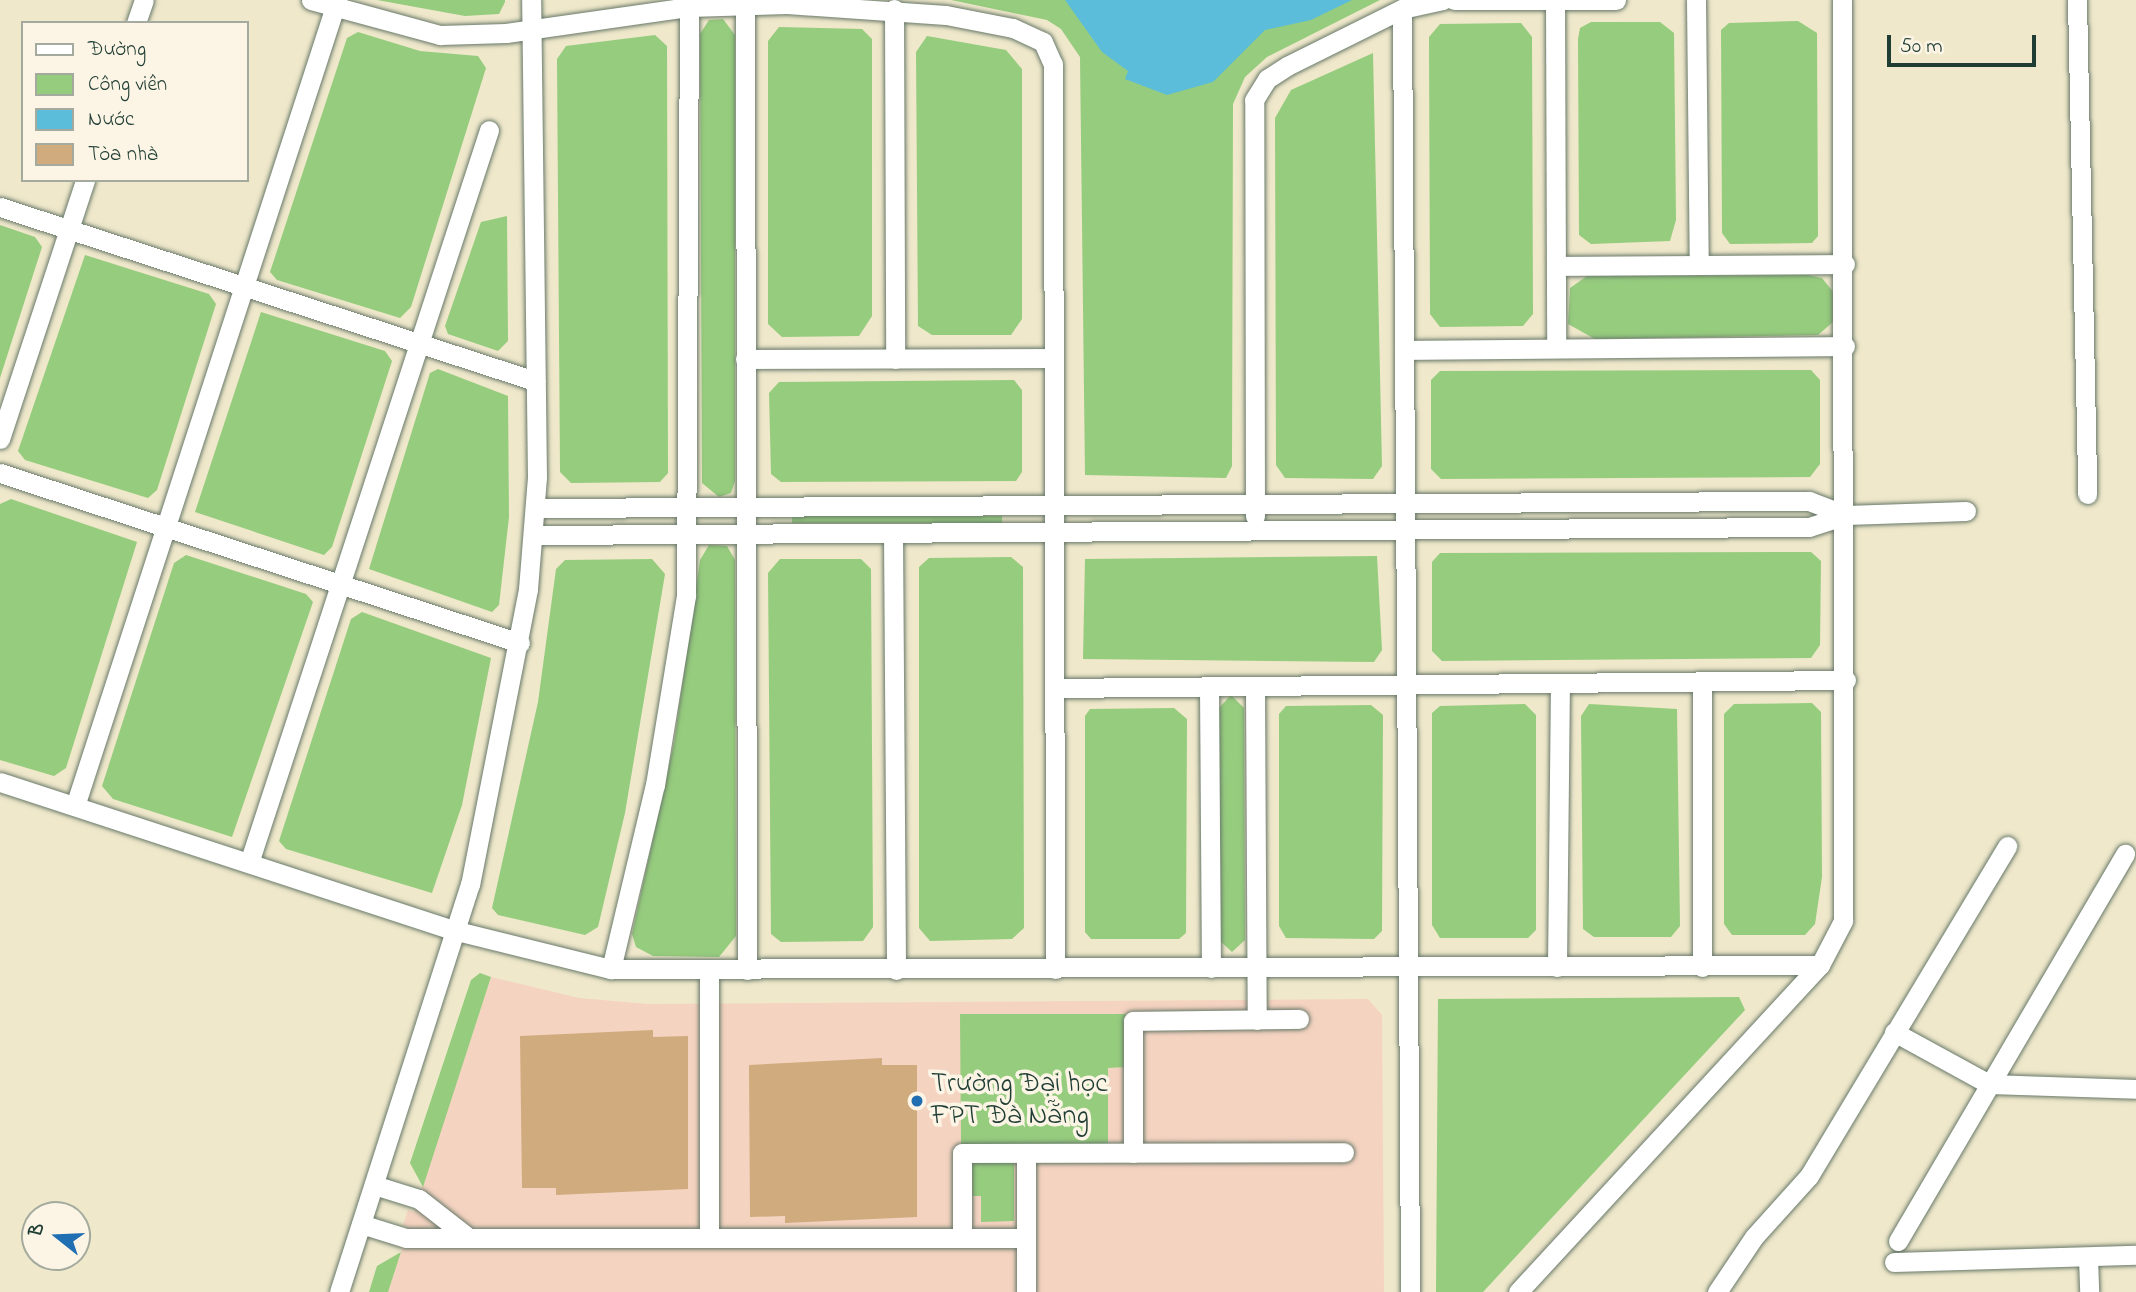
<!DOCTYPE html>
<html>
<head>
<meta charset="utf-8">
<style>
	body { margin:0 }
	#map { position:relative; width:2136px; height:1292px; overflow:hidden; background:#efe8cb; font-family:"Indie Flower",sans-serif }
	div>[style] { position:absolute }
	.built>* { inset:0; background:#f5d3c1 }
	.green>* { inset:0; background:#96cc7e; transform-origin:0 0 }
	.water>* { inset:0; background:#5bbdd9 }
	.building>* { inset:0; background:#cfab7d }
	.roads { filter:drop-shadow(0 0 2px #687969) drop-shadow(0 0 2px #687969) }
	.minor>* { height:19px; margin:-9.5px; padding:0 9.5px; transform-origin:9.5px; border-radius:9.5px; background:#fff }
	.dots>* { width:19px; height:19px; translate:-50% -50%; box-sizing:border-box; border:4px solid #fcf5e5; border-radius:50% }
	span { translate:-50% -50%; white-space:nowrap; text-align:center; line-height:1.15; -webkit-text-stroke:7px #fcf5e5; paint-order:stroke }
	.poi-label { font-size:28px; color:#1f3d34 }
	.left { translate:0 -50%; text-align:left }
	.legend { position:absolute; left:21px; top:21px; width:228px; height:161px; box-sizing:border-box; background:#fcf5e5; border:2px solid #a4ab9e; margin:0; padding:9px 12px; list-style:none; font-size:21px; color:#1f3d34 }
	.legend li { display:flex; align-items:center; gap:14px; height:35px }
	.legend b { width:35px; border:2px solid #a4ab9e }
	.north { position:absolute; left:21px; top:1201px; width:70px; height:70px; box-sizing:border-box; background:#fcf5e5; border:2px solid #a4ab9e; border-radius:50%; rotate:288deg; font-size:19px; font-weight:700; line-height:28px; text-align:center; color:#1f3d34 }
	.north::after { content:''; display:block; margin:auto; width:24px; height:32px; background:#1f6fb2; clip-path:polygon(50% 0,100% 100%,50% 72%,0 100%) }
	.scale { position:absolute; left:1887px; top:35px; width:149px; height:32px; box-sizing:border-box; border:4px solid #1f3d34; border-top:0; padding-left:9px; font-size:21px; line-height:24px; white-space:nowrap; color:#1f3d34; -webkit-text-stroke:5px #fcf5e5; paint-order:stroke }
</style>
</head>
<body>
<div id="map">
	<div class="built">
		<i style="clip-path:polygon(491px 977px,579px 998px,648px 1004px,1368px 999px,1382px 1015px,1384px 1292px,388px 1292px,409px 1228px,403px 1225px,408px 1210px,414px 1212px)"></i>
	</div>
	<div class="green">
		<i style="clip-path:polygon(377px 0,505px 0,505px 2px,499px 14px,465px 16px)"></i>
		<i style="clip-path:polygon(951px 0,1380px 0,1267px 57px,1245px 77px,1233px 104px,1232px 466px,1226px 478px,1085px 475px,1080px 57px,1061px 29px,1047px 20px)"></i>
		<i style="clip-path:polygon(723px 19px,735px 35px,735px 481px,731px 493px,719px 497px,702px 483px,700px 34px,709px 20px)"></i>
		<i style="clip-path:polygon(1798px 21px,1817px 33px,1818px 236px,1812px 243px,1730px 244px,1722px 233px,1721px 30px,1729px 23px)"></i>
		<i style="clip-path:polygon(1591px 22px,1660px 22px,1674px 33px,1676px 220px,1670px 241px,1591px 244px,1579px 235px,1578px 39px,1580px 28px)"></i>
		<i style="clip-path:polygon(1521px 23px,1532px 37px,1533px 314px,1523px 326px,1440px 327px,1430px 314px,1429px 37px,1440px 24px)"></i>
		<i style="clip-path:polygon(779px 27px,862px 29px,872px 39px,872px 316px,859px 336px,782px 337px,768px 324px,768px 41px)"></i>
		<i style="clip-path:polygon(358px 32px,420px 51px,478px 56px,486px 68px,411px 307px,400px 318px,277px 280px,270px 272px,347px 38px)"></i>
		<i style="clip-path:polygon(655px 35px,667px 46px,668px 473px,660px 482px,571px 483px,560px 472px,557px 59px,566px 46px)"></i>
		<i style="clip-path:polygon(927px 36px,1006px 50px,1022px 69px,1022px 319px,1011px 335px,932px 335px,918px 326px,916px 52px)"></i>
		<i style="clip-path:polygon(1373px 53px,1382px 466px,1373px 479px,1285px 478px,1276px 465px,1275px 118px,1291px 90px)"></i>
		<i style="clip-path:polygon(507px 216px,508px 341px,498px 351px,448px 334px,445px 326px,481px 222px)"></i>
		<i style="clip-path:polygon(0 225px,35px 237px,42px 247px,0 378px)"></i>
		<i style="clip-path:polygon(85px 255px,209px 294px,216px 304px,157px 490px,148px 498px,25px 460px,18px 451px)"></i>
		<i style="clip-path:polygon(1808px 275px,1822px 278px,1834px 293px,1833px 322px,1818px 335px,1595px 339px,1568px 324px,1570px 288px,1587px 276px)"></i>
		<i style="clip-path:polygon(261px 312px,385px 351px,392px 361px,332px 547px,324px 555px,195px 512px)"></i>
		<i style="clip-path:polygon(438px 369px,508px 396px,509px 517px,499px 605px,492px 612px,369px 569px,430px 373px)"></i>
		<i style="clip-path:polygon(1811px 370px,1820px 380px,1820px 464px,1810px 477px,1441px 479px,1431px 469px,1431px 380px,1440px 371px)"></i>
		<i style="clip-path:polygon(1014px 380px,1022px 390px,1022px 472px,1016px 481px,781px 482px,771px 474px,769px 393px,779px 382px)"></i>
		<i style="clip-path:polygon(11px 499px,137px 542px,66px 768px,54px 776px,0 760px,0 504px)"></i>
		<i style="left:1002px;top:516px;width:7px;height:210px;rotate:90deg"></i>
		<i style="clip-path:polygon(709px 545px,727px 546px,735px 560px,736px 936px,719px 957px,653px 956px,636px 947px,632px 934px,674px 743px,700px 560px)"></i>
		<i style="clip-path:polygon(1811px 552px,1821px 561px,1820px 645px,1811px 658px,1442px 661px,1432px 651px,1432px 562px,1440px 553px)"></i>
		<i style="clip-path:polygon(186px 555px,306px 594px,313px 602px,232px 837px,113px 799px,102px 786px,174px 563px)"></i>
		<i style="clip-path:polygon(1377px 556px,1382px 650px,1374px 662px,1083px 659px,1085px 559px)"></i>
		<i style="clip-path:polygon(1011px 557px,1023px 567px,1024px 928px,1012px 939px,930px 941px,919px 928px,919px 567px,929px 558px)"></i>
		<i style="clip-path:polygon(780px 559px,861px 559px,871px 569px,873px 927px,863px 941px,781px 942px,771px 934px,768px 573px)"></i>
		<i style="clip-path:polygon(565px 560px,652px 559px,665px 574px,625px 813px,598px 927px,585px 935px,498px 915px,492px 908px,538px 702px,556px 569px)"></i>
		<i style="clip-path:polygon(362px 612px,491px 658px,462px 805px,432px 893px,286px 849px,279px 841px,351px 619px)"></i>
		<i style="clip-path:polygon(1231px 695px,1244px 708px,1245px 940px,1232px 952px,1220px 941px,1219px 708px)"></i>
		<i style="clip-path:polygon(1812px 703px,1821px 712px,1822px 877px,1815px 924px,1805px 935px,1732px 935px,1724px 924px,1724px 714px,1734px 704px)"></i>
		<i style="clip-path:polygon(1525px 704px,1536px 715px,1536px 930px,1528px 938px,1440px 938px,1432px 925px,1432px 713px,1440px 706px)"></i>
		<i style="clip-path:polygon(1589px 704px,1677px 709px,1680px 926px,1671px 937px,1594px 937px,1583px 929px,1581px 716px)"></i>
		<i style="clip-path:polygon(1371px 705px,1383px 715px,1382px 931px,1374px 939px,1286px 938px,1279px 926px,1279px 714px,1286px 706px)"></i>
		<i style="clip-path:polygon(1174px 708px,1187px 719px,1186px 933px,1179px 939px,1091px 939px,1085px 932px,1085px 716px,1090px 709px)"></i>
		<i style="clip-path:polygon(480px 973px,491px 977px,423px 1187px,410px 1163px,471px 980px)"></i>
		<i style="clip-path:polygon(1739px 997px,1745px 1010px,1483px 1292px,1436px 1292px,1438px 999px)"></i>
		<i style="clip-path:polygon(960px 1014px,1126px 1014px,1126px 1067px,1108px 1068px,1108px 1144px,961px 1144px)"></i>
		<i style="clip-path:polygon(967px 1159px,1014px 1159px,1014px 1221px,981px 1222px,981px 1196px,967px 1196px)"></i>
		<i style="clip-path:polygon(401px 1252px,388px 1292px,369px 1292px,377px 1266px)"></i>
	</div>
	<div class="water">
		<i style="clip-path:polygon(1065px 0,1352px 0,1311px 20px,1265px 30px,1213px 82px,1167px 95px,1125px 79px,1128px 71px,1102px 52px)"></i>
	</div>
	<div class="building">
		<i style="clip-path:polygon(653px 1030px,653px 1037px,688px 1036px,688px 1189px,556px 1195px,556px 1188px,522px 1188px,520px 1036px)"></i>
		<i style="clip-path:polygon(882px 1058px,882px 1065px,917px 1065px,917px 1217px,785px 1223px,785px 1216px,750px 1217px,749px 1065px)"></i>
	</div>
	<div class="roads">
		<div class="minor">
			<i style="left:311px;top:0;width:134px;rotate:15.2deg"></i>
			<i style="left:440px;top:35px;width:66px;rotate:-1.7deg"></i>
			<i style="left:506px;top:33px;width:185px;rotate:-8.1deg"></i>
			<i style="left:689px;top:7px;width:98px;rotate:-1.8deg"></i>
			<i style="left:787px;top:4px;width:159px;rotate:4deg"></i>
			<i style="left:946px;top:15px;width:68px;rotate:11deg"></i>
			<i style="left:1013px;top:28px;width:33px;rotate:25deg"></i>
			<i style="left:1043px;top:42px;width:24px;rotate:66deg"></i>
			<i style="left:1053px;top:64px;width:905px;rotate:89.87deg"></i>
			<i style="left:1454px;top:0;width:162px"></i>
			<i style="left:1555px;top:0;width:348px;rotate:89.8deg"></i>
			<i style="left:1696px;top:0;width:265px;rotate:89.4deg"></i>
			<i style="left:2077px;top:0;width:494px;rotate:88.8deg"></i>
			<i style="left:745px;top:5px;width:965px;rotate:89.88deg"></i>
			<i style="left:894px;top:9px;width:350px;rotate:89.8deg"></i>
			<i style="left:1402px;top:9px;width:1283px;rotate:89.64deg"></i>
			<i style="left:136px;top:23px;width:24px;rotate:-71deg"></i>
			<i style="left:0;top:207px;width:563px;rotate:18.02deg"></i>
			<i style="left:1556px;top:266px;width:289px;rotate:-0.4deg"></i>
			<i style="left:1404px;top:350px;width:441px;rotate:-0.5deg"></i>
			<i style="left:745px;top:359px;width:308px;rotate:-0.2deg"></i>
			<i style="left:0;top:439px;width:273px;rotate:-71.8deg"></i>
			<i style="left:0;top:473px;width:547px;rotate:18.1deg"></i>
			<i style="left:537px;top:508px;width:1272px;rotate:-0.32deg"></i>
			<i style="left:1809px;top:501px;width:40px;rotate:21deg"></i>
			<i style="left:1255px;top:516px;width:416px;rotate:-90.1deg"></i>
			<i style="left:1254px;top:100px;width:25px;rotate:-58deg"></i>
			<i style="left:1267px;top:79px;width:24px;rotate:-33deg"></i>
			<i style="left:1287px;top:66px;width:128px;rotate:-26.4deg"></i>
			<i style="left:1402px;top:9px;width:42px;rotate:-12.4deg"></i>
			<i style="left:893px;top:533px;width:437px;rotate:89.6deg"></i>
			<i style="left:535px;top:535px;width:1274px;rotate:-0.36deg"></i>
			<i style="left:1809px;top:527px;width:39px;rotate:-18deg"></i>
			<i style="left:1846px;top:515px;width:120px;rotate:-1.9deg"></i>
			<i style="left:1702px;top:682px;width:285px;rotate:90deg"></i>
			<i style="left:1255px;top:686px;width:334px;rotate:89.7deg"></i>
			<i style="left:1209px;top:687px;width:281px;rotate:89.6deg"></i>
			<i style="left:1054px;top:688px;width:792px;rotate:-0.58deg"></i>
			<i style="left:0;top:782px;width:481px;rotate:18.1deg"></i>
			<i style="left:457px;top:931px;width:159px;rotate:13.9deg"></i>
			<i style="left:611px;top:969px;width:1209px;rotate:-0.19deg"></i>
			<i style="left:75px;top:806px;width:848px;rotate:-71.99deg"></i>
			<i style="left:249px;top:863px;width:771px;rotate:-71.87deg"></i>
			<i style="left:1557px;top:967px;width:284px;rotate:-89.4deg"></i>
			<i style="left:611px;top:969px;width:189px;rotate:-76.6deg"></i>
			<i style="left:655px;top:785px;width:192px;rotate:-80.7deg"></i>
			<i style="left:686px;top:596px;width:589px;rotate:-89.71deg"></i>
			<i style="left:709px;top:970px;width:268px;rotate:90deg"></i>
			<i style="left:1894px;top:1032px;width:108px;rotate:28.7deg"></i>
			<i style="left:1989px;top:1084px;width:147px;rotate:1.9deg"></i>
			<i style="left:1026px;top:1153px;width:85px;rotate:90deg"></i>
			<i style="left:1133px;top:1153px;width:132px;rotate:-90deg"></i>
			<i style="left:1133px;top:1021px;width:166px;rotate:-0.7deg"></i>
			<i style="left:374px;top:1185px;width:47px;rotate:17.3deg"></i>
			<i style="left:419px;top:1199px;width:63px;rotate:38deg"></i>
			<i style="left:361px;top:1224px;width:47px;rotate:17.3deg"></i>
			<i style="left:406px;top:1238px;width:620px"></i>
			<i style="left:1026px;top:1238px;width:54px;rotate:90deg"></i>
			<i style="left:962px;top:1238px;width:85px;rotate:-90deg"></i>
			<i style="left:962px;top:1153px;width:382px;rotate:-0.1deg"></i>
			<i style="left:1898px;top:1241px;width:449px;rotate:-59.6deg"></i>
			<i style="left:2088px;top:1257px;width:35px;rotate:88deg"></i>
			<i style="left:1894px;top:1262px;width:242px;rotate:-1.7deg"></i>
			<i style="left:339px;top:1292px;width:428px;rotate:-72.2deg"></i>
			<i style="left:470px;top:885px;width:302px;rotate:-78.9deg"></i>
			<i style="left:528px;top:589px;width:111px;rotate:-85.4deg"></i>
			<i style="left:537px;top:478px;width:478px;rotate:-90.7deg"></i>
			<i style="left:1518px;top:1292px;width:445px;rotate:-47.3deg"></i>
			<i style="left:1820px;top:965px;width:50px;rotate:-62.4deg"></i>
			<i style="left:1843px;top:921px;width:921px;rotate:-90.06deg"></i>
			<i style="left:1717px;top:1292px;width:66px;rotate:-56.1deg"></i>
			<i style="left:1754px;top:1237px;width:82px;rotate:-48deg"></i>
			<i style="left:1809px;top:1176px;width:385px;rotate:-59deg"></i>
		</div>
	</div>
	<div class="dots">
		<i style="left:917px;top:1101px;background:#1f6fb2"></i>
	</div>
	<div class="poi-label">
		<span class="left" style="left:931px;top:1101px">Trường Đại học<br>FPT Đà Nẵng</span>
	</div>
	<ul class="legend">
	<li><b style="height:9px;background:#fff"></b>Đường</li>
	<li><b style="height:19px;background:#96cc7e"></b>Công viên</li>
	<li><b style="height:19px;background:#5bbdd9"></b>Nước</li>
	<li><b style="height:19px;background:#cfab7d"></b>Tòa nhà</li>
	</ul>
	<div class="north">B</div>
	<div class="scale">50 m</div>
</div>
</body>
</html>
